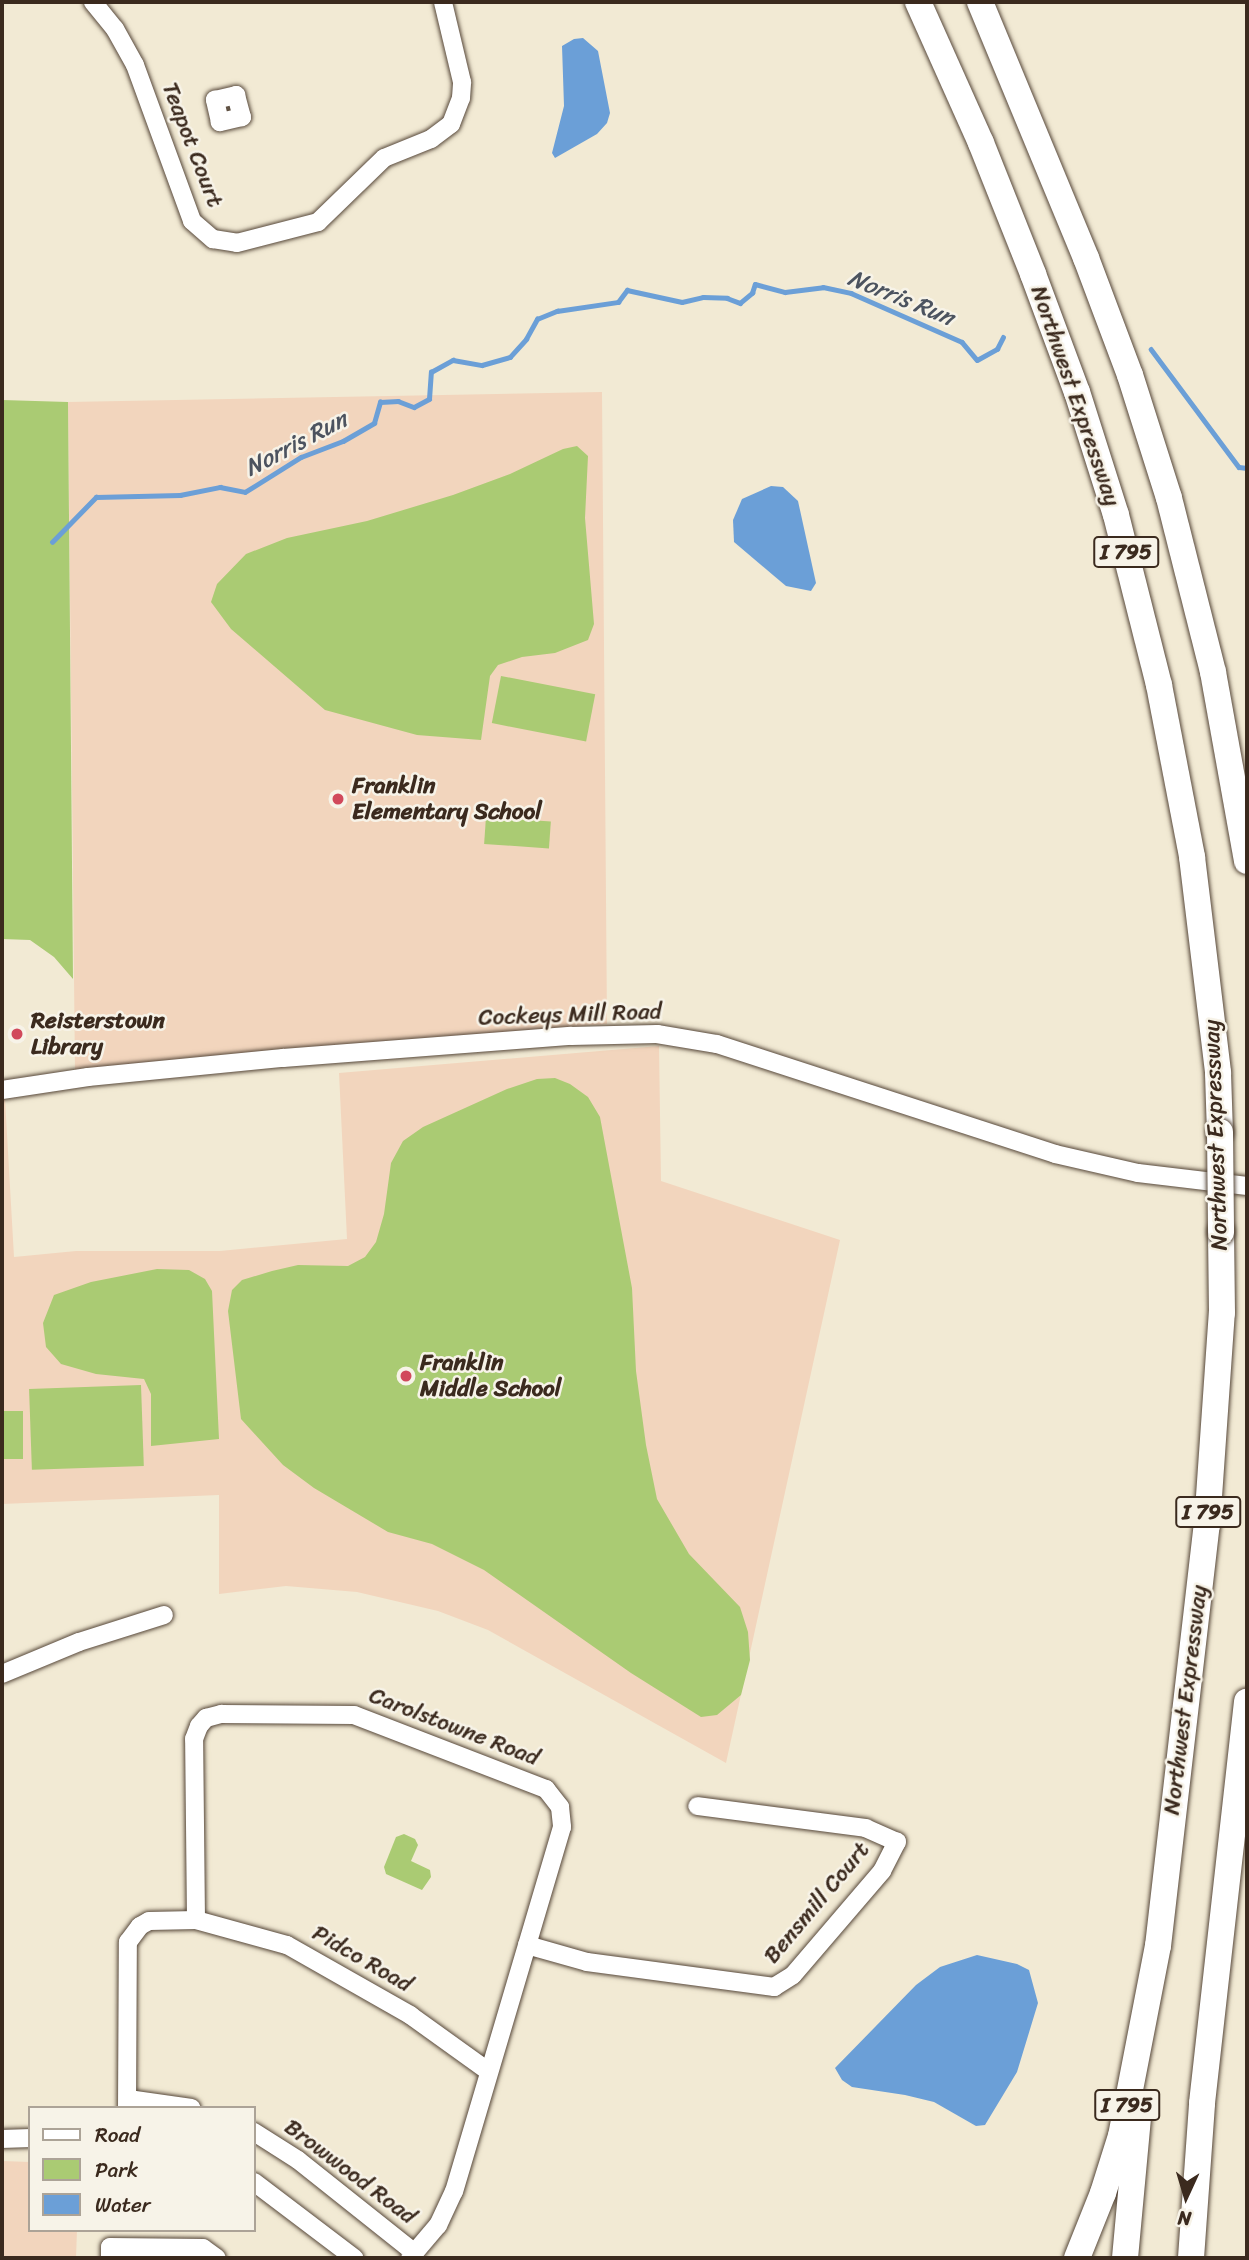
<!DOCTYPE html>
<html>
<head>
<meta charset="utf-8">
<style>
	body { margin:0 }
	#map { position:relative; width:1249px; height:2260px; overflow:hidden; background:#f2ead4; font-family:Sriracha,sans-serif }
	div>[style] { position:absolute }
	.built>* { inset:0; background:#f2d5bd }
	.green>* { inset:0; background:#aacb73; transform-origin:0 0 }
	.water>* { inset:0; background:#6b9fd7 }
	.stream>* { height:4.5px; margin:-2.25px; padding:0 2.25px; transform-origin:2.25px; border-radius:2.25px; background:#6b9fd7 }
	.roads { filter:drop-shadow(0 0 2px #564739) drop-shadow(0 0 2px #564739) }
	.minor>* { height:18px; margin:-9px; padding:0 9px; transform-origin:9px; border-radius:9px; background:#fff }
	.highway>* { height:26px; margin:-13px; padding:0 13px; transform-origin:13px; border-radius:13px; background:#fff }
	.bridges { filter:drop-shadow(0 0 2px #564739) drop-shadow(0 0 2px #564739) }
	.highway-bridge>* { height:26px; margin:-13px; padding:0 13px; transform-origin:13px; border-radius:13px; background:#fff }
	.dots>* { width:19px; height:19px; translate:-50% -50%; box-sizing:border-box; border:4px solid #f7f3e8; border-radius:50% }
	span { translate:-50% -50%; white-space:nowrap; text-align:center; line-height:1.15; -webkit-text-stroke:5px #f7f3e8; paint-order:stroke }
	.shield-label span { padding:2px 5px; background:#f7f3e8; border:2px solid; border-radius:5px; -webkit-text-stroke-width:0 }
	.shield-label { font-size:21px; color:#3b2a1e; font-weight:700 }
	.street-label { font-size:23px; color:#3b2a1e }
	.poi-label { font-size:23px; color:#3b2a1e; font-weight:700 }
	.left { translate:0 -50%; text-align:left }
	.water-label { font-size:24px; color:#4c535f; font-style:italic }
	.frame { position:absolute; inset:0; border:4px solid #3b2a1e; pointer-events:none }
	.legend { position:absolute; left:28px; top:2106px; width:228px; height:126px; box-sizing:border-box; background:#f7f3e8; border:2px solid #aca397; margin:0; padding:9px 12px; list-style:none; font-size:21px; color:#3b2a1e }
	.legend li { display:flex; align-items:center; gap:14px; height:35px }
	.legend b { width:35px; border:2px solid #aca397 }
	.north { position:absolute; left:1151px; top:2162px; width:70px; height:70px; -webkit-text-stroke:5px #f7f3e8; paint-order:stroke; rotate:184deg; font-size:19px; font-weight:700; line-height:28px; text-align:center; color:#3b2a1e }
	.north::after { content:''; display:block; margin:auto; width:24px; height:32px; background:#3b2a1e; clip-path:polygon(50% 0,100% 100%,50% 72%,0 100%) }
</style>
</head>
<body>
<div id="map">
	<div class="built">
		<i style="clip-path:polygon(602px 392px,607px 1024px,233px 1054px,75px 1073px,68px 402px)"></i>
		<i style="clip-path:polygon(659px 1046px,661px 1181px,840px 1240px,726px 1763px,488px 1630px,438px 1611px,357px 1592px,286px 1586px,219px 1594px,219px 1495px,2px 1504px,2px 1100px,5px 1099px,14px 1257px,76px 1251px,220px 1251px,347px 1239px,339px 1073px)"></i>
		<i style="clip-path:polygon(2px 2161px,30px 2162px,30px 2230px,77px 2230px,76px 2258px,2px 2258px)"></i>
	</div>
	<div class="green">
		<i style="clip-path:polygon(2px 400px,68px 402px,73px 979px,54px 957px,30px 940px,2px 939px)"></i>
		<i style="clip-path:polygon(577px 446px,588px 456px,585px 518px,594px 624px,588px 640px,555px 653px,522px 657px,498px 665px,490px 676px,481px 740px,417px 735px,325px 710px,231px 629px,211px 602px,217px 584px,246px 554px,287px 538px,367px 521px,453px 495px,510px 474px,563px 449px)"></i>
		<i style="left:501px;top:676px;width:96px;height:48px;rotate:11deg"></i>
		<i style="left:486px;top:817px;width:65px;height:27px;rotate:4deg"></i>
		<i style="clip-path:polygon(555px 1078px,570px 1084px,588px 1097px,600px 1117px,632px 1288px,636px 1371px,646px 1445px,657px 1499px,689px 1554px,740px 1607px,748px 1632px,750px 1660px,741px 1695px,717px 1715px,701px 1717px,631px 1673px,484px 1570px,432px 1544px,388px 1532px,314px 1488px,283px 1465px,241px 1419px,228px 1311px,232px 1290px,242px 1280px,272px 1271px,298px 1265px,348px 1266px,365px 1257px,376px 1242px,384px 1214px,391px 1163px,403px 1141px,423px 1127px,507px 1089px,537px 1079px)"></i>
		<i style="clip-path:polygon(157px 1269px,189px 1270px,205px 1279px,212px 1291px,219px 1439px,151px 1446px,151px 1394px,144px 1379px,96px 1374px,61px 1364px,46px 1347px,43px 1323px,54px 1295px,91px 1282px)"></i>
		<i style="left:141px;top:1385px;width:81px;height:112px;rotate:88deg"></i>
		<i style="left:2px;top:1411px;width:21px;height:48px"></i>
		<i style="clip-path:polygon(404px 1834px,415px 1839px,418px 1845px,411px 1861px,430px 1870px,431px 1877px,422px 1890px,386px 1874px,384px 1867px,396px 1837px)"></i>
	</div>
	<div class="water">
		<i style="clip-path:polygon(583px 38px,598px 51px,610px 113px,607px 123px,597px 134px,555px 158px,552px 153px,564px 106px,562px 46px,574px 39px)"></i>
		<i style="clip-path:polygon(771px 486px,783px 487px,798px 501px,816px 583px,811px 591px,786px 586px,734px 542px,733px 520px,742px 499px)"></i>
		<i style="clip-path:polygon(977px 1955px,1017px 1964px,1029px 1970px,1038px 2003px,1017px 2072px,985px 2125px,976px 2126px,934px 2102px,905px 2095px,852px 2087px,842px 2080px,835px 2068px,916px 1985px,940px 1967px)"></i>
	</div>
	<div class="stream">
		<i style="left:1151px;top:349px;width:147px;rotate:53.3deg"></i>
		<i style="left:1239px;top:467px;width:8px;rotate:7deg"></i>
		<i style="left:52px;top:542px;width:63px;rotate:-45.6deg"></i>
		<i style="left:96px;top:497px;width:84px;rotate:-1.4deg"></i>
		<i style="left:180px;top:495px;width:41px;rotate:-11.3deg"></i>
		<i style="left:220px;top:487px;width:25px;rotate:11deg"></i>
		<i style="left:245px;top:492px;width:66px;rotate:-32deg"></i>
		<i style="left:301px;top:457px;width:45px;rotate:-20.9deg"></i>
		<i style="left:343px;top:441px;width:36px;rotate:-30deg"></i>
		<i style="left:374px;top:423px;width:22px;rotate:-74deg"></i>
		<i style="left:380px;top:402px;width:18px;rotate:-3deg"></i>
		<i style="left:398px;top:401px;width:17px;rotate:21deg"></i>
		<i style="left:414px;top:407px;width:17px;rotate:-28deg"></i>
		<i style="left:429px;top:399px;width:27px;rotate:-86deg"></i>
		<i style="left:431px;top:372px;width:25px;rotate:-29deg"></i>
		<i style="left:453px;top:360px;width:29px;rotate:10deg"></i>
		<i style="left:482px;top:365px;width:29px;rotate:-16deg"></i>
		<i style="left:510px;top:357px;width:24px;rotate:-48deg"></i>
		<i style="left:526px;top:339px;width:23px;rotate:-61deg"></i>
		<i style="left:537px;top:319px;width:22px;rotate:-22deg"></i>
		<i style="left:557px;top:311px;width:62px;rotate:-8.4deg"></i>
		<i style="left:618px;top:302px;width:15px;rotate:-53deg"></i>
		<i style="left:627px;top:290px;width:56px;rotate:12.3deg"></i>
		<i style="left:682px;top:302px;width:22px;rotate:-13deg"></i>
		<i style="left:703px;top:297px;width:24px;rotate:2deg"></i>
		<i style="left:727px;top:298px;width:14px;rotate:21deg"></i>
		<i style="left:740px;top:303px;width:16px;rotate:-40deg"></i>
		<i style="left:752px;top:293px;width:9px;rotate:-72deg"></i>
		<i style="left:755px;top:284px;width:31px;rotate:15deg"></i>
		<i style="left:785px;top:292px;width:38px;rotate:-7deg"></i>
		<i style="left:823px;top:287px;width:29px;rotate:12deg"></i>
		<i style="left:851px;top:293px;width:121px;rotate:23.8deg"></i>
		<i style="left:962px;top:342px;width:23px;rotate:50deg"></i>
		<i style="left:977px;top:360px;width:23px;rotate:-29deg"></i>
		<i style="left:997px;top:349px;width:13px;rotate:-63deg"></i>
	</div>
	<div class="roads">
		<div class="minor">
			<i style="left:93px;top:2px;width:35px;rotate:51deg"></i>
			<i style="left:115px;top:29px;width:41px;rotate:60.9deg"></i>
			<i style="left:135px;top:65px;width:166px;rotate:69.9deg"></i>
			<i style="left:192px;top:221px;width:28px;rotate:41deg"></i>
			<i style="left:213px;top:239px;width:24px;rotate:9deg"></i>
			<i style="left:237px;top:243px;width:84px;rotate:-14.5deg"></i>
			<i style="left:318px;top:222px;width:92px;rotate:-44.1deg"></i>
			<i style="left:384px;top:158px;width:51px;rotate:-22deg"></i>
			<i style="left:431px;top:139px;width:25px;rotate:-37deg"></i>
			<i style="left:451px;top:124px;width:28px;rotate:-69deg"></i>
			<i style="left:461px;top:98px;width:16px;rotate:-86deg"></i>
			<i style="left:462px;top:82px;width:82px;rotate:-103.4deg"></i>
			<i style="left:236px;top:95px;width:23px;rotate:75deg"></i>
			<i style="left:242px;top:117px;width:23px;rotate:167deg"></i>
			<i style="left:220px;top:122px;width:23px;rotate:-103deg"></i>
			<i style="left:215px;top:100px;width:22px;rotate:-13deg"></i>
			<i style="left:2px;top:1090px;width:87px;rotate:-8.6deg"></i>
			<i style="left:88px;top:1077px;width:196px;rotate:-5.6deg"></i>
			<i style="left:283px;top:1058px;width:289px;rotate:-4.4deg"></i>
			<i style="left:571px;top:1036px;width:86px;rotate:-1.3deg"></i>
			<i style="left:657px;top:1034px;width:61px;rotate:9.5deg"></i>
			<i style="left:717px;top:1044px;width:355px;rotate:18deg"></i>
			<i style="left:1055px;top:1154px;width:85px;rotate:12.9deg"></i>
			<i style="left:1138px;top:1173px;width:110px;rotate:6.8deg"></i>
			<i style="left:2px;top:1674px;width:83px;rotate:-22.6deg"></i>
			<i style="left:79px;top:1642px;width:89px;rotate:-17.6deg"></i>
			<i style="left:196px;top:1920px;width:94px;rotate:15.4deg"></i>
			<i style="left:287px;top:1945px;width:142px;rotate:29.6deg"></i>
			<i style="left:410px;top:2015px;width:96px;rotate:35.7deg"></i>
			<i style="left:527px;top:1945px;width:62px;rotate:15.8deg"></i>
			<i style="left:587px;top:1962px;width:189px;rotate:7.6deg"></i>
			<i style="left:774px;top:1987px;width:22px;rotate:-32deg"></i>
			<i style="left:793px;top:1975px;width:137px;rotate:-49.4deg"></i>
			<i style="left:882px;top:1871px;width:33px;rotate:-63deg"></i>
			<i style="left:897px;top:1842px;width:34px;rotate:-156deg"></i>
			<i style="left:866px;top:1828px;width:170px;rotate:-172.6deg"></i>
			<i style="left:128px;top:2099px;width:64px;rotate:8.1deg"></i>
			<i style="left:127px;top:2108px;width:166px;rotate:-89.7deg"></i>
			<i style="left:128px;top:1942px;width:20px;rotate:-53deg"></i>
			<i style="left:140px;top:1926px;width:10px;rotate:-29deg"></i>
			<i style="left:149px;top:1921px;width:47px;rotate:-1.2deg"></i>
			<i style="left:196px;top:1920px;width:181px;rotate:-90.6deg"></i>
			<i style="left:194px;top:1739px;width:14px;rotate:-69deg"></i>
			<i style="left:199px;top:1726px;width:11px;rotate:-49deg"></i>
			<i style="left:206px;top:1718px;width:16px;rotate:-15deg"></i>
			<i style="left:221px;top:1714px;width:133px;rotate:0.4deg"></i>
			<i style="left:354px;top:1715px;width:206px;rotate:21.1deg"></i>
			<i style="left:546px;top:1789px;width:23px;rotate:52deg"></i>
			<i style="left:560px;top:1807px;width:20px;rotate:84deg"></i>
			<i style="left:562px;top:1827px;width:380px;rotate:106.5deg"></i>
			<i style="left:454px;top:2191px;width:38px;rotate:115deg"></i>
			<i style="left:438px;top:2225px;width:43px;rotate:130.3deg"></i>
			<i style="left:254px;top:2132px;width:52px;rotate:32.5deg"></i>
			<i style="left:298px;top:2160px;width:149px;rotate:38.5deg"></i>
			<i style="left:2px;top:2139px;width:28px;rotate:-2deg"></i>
			<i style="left:254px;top:2182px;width:126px;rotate:37.2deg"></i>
			<i style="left:110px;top:2258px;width:11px;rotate:-90deg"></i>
			<i style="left:110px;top:2247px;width:93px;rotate:0.6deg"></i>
			<i style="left:203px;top:2248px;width:17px;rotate:36deg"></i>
		</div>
		<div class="highway">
			<i style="left:918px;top:2px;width:154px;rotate:65.9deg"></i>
			<i style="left:981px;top:143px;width:141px;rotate:68.3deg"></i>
			<i style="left:1033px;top:274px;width:126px;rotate:69.6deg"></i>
			<i style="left:1077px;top:392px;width:129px;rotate:72.4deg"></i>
			<i style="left:1116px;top:515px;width:175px;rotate:75.8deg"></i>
			<i style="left:1159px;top:685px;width:175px;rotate:79.1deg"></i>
			<i style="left:1192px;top:857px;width:218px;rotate:83.1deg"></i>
			<i style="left:1218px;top:1073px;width:59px;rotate:88.1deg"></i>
			<i style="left:980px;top:2px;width:277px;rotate:67.5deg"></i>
			<i style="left:1086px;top:258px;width:125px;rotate:69.4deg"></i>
			<i style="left:1130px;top:375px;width:129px;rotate:72.4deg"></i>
			<i style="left:1169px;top:498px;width:179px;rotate:75.8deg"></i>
			<i style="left:1213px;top:672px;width:192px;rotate:79.8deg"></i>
			<i style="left:1077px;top:2258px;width:70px;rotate:-68.2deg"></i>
			<i style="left:1103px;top:2193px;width:60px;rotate:-72.5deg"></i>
			<i style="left:1121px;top:2136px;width:194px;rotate:-79deg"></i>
			<i style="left:1158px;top:1946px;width:424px;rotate:-83.4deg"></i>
			<i style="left:1207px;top:1525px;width:213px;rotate:-86deg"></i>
			<i style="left:1222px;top:1313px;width:81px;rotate:-90.7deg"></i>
			<i style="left:1125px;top:2258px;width:141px;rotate:-84.7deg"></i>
			<i style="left:1191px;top:2258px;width:155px;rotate:-85.9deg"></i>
			<i style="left:1202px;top:2103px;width:404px;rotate:-83.6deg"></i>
		</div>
	</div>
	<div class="bridges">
		<div class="highway-bridge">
			<i style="left:1220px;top:1132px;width:100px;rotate:89.4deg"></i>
		</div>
	</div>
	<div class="dots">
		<i style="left:338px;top:799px;background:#d1495b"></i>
		<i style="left:17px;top:1034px;background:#d1495b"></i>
		<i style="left:406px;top:1376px;background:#d1495b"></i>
	</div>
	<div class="shield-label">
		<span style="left:1126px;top:552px">I 795</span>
		<span style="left:1208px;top:1512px">I 795</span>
		<span style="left:1127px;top:2105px">I 795</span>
	</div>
	<div class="street-label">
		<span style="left:192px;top:145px;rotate:69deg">Teapot Court</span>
		<span style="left:1075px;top:396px;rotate:71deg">Northwest Expressway</span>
		<span style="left:570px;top:1015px;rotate:-2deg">Cockeys Mill Road</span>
		<span style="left:1216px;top:1135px;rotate:-92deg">Northwest Expressway</span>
		<span style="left:1186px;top:1700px;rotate:-83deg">Northwest Expressway</span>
		<span style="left:454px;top:1727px;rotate:21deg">Carolstowne Road</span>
		<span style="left:817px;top:1903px;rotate:-50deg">Bensmill Court</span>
		<span style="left:362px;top:1959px;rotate:30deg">Pidco Road</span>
		<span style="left:350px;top:2172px;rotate:37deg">Browwood Road</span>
	</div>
	<div class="poi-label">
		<span class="left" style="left:352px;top:799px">Franklin<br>Elementary School</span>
		<span class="left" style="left:31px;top:1034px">Reisterstown<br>Library</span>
		<span class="left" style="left:420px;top:1376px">Franklin<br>Middle School</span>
	</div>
	<div class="water-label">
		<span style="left:901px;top:298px;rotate:22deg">Norris Run</span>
		<span style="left:296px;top:444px;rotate:-28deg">Norris Run</span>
	</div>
	<div class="frame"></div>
	<ul class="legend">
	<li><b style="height:9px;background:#fff"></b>Road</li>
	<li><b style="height:19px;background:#aacb73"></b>Park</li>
	<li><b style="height:19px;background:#6b9fd7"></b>Water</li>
	</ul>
	<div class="north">N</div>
</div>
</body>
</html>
